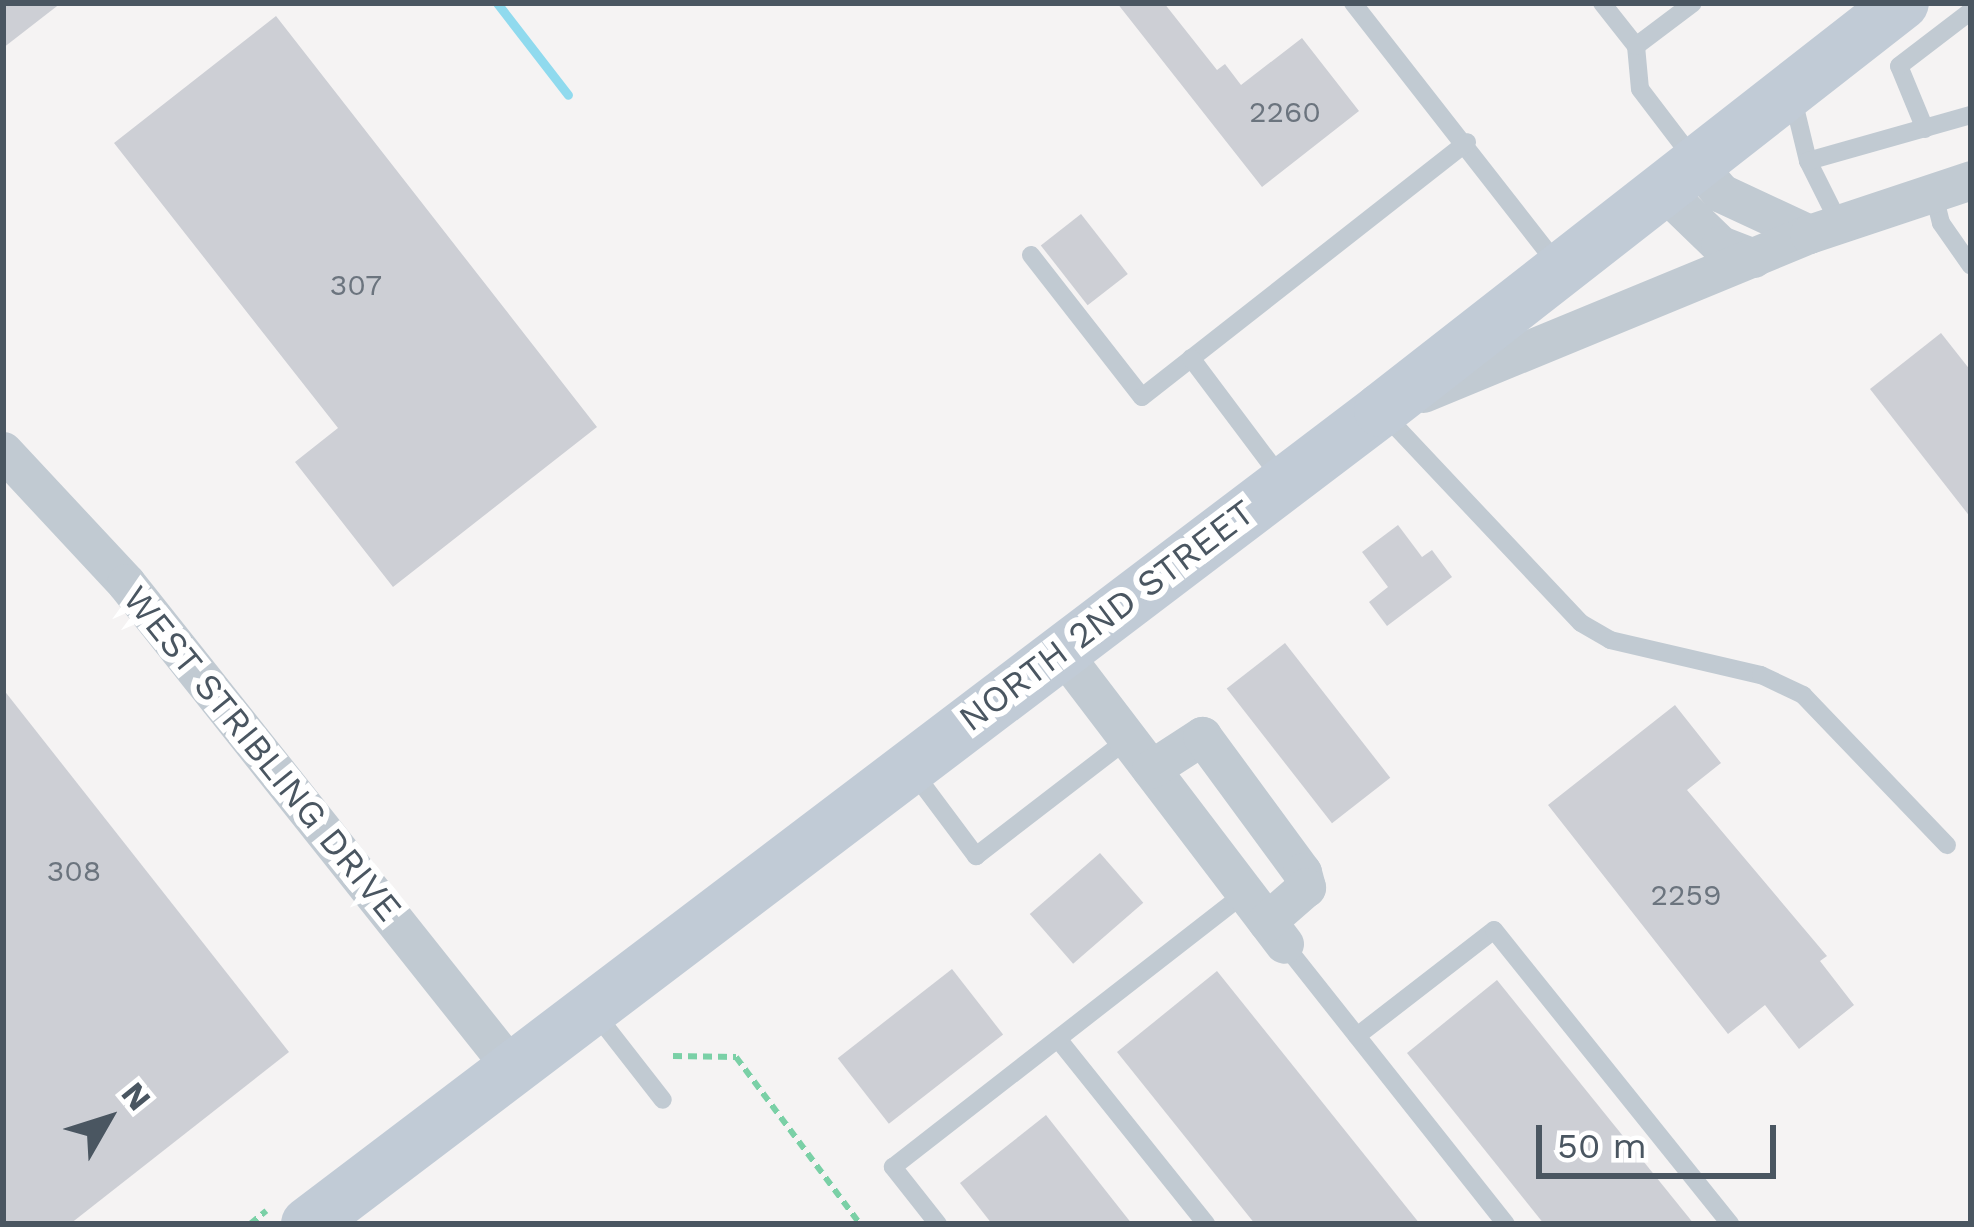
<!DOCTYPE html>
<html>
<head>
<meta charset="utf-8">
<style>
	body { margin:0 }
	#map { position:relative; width:1974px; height:1227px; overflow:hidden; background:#f5f3f3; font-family:"Work Sans",sans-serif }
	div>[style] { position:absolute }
	.stream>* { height:9px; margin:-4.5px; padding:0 4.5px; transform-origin:4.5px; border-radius:4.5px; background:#90daee }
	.building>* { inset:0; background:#cdcfd5; transform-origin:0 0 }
	.path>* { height:6px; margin-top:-3px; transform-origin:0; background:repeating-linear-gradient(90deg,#7ad0a6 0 9px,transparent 0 15px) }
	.service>* { height:18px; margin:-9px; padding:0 9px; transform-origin:9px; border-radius:9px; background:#c1cad2 }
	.minor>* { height:39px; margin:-19.5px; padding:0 19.5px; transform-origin:19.5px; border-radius:19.5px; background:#c1cad2 }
	.secondary>* { height:54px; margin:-27px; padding:0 27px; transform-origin:27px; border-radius:27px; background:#c1cbd6 }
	span { translate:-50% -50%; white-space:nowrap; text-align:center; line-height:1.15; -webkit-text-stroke:12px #fff; paint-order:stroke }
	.number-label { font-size:30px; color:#6b747e }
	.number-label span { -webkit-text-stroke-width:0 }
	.street-label { font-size:36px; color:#4a5661 }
	.frame { position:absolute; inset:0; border:6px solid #4a5661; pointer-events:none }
	.north { position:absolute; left:48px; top:1059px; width:120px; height:120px; -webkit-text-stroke:9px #fff; paint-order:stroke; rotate:51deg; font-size:33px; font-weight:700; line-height:48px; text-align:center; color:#4a5661 }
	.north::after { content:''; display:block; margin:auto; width:42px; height:54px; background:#4a5661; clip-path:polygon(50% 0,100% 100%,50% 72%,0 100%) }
	.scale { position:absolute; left:1536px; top:1125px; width:240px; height:54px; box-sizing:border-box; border:6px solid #4a5661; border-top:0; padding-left:15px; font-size:36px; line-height:42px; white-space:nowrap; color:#4a5661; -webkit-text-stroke:9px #fff; paint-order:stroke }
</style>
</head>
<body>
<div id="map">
	<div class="stream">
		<i style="left:497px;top:3px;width:116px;rotate:52.3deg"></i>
	</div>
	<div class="building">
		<i style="clip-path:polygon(3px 3px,61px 3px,3px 48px)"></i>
		<i style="clip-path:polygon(1117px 3px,1164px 3px,1217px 70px,1225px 64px,1241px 85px,1302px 38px,1359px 111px,1262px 187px)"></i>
		<i style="clip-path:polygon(276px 16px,597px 427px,393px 587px,295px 462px,338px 428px,114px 143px)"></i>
		<i style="left:1081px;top:214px;width:76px;height:51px;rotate:52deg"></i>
		<i style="clip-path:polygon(1941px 333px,1971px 371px,1971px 518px,1870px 389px)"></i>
		<i style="clip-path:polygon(1398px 525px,1422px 557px,1432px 550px,1452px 577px,1387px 626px,1369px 602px,1388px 587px,1362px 552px)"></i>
		<i style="left:1285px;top:643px;width:171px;height:74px;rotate:52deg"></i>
		<i style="clip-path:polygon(3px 689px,289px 1052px,70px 1224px,3px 1224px)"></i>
		<i style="clip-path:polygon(1675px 705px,1721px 763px,1687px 790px,1827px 956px,1820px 961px,1854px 1005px,1799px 1049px,1765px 1005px,1728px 1034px,1548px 805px)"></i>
		<i style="left:1100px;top:853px;width:66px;height:93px;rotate:49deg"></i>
		<i style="left:952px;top:969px;width:83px;height:145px;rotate:52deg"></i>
		<i style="clip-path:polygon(1217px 971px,1420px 1224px,1255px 1224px,1117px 1052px)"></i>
		<i style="clip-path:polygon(1497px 980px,1694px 1224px,1544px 1224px,1407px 1053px)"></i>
		<i style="clip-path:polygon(1046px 1115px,1132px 1224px,992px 1224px,960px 1183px)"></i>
	</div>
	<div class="path">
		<i style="left:673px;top:1056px;width:63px;rotate:0.9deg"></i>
		<i style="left:736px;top:1057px;width:208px;rotate:53.4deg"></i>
		<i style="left:250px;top:1224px;width:21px;rotate:-39deg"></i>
	</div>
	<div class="service">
		<i style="left:1353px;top:3px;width:331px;rotate:52deg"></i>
		<i style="left:1602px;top:3px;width:55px;rotate:51.7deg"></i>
		<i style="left:1636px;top:46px;width:43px;rotate:84.7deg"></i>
		<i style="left:1640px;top:89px;width:89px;rotate:52.7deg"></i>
		<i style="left:1636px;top:46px;width:71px;rotate:-37deg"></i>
		<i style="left:1793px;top:99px;width:64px;rotate:76.4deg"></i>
		<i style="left:1808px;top:161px;width:69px;rotate:63.4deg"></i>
		<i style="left:1925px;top:129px;width:68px;rotate:-112.4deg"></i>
		<i style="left:1899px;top:66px;width:91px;rotate:-37.4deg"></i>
		<i style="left:1808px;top:161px;width:169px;rotate:-15.8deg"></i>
		<i style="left:1933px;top:191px;width:33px;rotate:76deg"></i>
		<i style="left:1941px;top:223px;width:52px;rotate:55.1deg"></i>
		<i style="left:1031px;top:255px;width:180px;rotate:52deg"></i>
		<i style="left:1142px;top:397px;width:413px;rotate:-38.1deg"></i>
		<i style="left:1191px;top:358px;width:151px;rotate:53.1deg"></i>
		<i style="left:1384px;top:414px;width:287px;rotate:46.7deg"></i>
		<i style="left:1581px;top:623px;width:34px;rotate:30deg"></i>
		<i style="left:1610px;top:640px;width:155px;rotate:13.1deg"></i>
		<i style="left:1761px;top:675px;width:47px;rotate:25.5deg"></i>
		<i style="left:1803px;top:695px;width:208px;rotate:46.2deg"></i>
		<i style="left:914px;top:773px;width:104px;rotate:53.2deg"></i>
		<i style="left:976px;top:856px;width:192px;rotate:-37.6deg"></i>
		<i style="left:1284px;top:944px;width:357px;rotate:51.6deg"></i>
		<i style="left:595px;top:1013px;width:110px;rotate:52deg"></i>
		<i style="left:1357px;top:1036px;width:173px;rotate:-37.7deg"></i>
		<i style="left:1494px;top:930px;width:377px;rotate:51.2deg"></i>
		<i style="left:1058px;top:1039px;width:237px;rotate:51.3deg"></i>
		<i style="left:938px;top:1224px;width:73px;rotate:-128.3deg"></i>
		<i style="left:893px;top:1167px;width:446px;rotate:-37.9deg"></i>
	</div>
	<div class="minor">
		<i style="left:1696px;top:164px;width:38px;rotate:49deg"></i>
		<i style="left:1721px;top:193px;width:97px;rotate:25deg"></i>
		<i style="left:1663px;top:190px;width:79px;rotate:44deg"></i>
		<i style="left:1720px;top:245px;width:36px;rotate:21deg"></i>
		<i style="left:1423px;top:393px;width:417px;rotate:-22.4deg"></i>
		<i style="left:1809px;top:234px;width:171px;rotate:-18.4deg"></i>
		<i style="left:3px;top:451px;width:180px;rotate:47deg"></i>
		<i style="left:126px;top:583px;width:617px;rotate:51.51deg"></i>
		<i style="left:1061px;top:651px;width:368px;rotate:52.7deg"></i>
		<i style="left:1151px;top:769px;width:61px;rotate:-32.9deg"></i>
		<i style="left:1202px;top:736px;width:169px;rotate:53.7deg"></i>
		<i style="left:1302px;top:872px;width:16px;rotate:75deg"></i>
		<i style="left:1306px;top:887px;width:52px;rotate:138.9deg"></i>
	</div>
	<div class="secondary">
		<i style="left:308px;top:1224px;width:1347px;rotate:-37.18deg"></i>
		<i style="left:1381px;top:410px;width:661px;rotate:-38deg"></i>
	</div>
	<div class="number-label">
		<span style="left:1285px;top:112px">2260</span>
		<span style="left:356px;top:285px">307</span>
		<span style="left:74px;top:871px">308</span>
		<span style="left:1686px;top:895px">2259</span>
	</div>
	<div class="street-label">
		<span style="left:1107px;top:616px;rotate:-37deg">NORTH 2ND STREET</span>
		<span style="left:262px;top:754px;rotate:51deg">WEST STRIBLING DRIVE</span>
	</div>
	<div class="frame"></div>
	<div class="north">N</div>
	<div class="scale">50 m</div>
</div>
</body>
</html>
